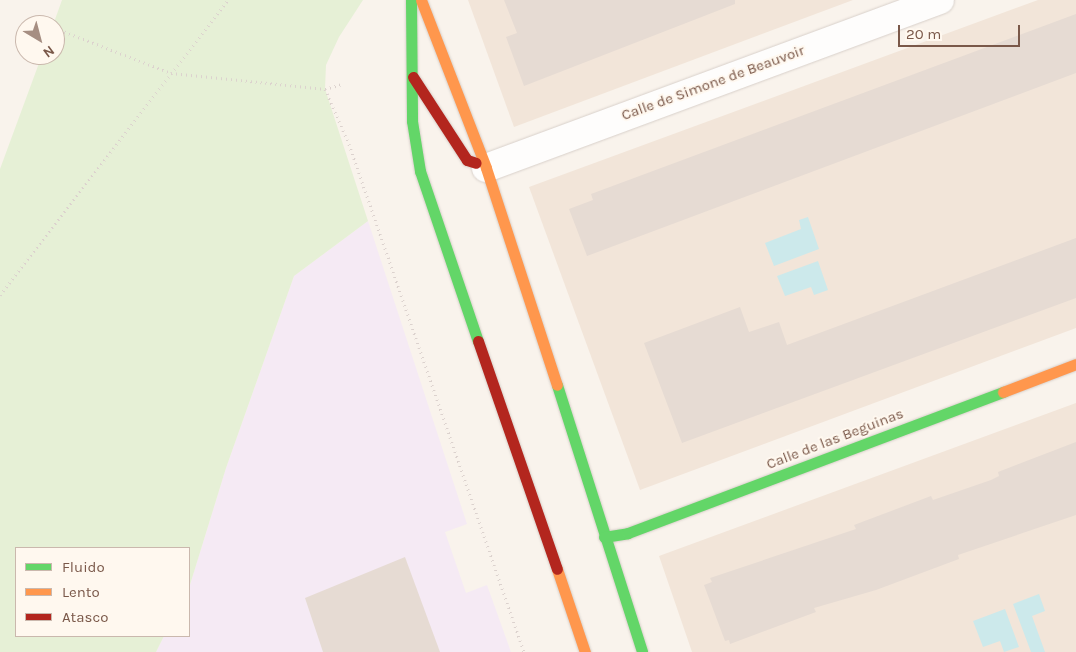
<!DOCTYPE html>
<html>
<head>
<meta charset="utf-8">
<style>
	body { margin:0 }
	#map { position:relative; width:1076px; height:652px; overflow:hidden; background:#f9f3ec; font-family:Karla,sans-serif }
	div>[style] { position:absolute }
	.residential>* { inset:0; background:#f2e5d9 }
	.education>* { inset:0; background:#f5eaf4 }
	.green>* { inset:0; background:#e6f0d6 }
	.water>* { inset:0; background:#cce9eb }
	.building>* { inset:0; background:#e6dbd3 }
	.path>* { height:3px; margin-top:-1.5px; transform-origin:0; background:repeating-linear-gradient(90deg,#dcd2ce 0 1px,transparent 0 5px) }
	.roads { filter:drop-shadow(0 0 1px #d8d0ca) drop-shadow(0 0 1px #d8d0ca) }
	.street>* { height:28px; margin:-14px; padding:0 14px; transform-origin:14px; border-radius:14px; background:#fefdfc }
	.fast>* { height:11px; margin:-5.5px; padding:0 5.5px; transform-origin:5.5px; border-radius:5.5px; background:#63d668 }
	.slow>* { height:11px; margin:-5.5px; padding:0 5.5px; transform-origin:5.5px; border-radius:5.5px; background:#ff974d }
	.jam>* { height:11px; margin:-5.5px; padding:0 5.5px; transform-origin:5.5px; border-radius:5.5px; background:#b3261e }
	span { translate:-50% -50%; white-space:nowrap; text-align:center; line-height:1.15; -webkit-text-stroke:4px #fff8ef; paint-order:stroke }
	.street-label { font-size:15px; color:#7a5849 }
	.legend { position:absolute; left:15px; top:547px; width:175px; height:90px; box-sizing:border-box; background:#fff8ef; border:1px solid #cab8ad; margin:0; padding:6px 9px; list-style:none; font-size:15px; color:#7a5849 }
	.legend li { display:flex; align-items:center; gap:10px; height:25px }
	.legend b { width:25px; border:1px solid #cab8ad }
	.north { position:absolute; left:15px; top:15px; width:50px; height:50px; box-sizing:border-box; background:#fff8ef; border:1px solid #cab8ad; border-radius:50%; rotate:143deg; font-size:14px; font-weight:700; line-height:20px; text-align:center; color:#7a5849 }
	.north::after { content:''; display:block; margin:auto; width:18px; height:22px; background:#a68e82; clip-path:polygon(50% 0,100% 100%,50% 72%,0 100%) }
	.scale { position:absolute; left:898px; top:25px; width:122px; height:22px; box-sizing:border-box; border:2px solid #7a5849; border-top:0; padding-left:6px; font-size:15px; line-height:18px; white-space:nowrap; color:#7a5849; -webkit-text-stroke:4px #fff8ef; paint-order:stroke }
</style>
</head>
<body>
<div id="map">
	<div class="residential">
		<i style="clip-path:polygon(468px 0,853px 0,514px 127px)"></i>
		<i style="clip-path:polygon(1038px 0,1076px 0,1076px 328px,640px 490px,529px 187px)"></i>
		<i style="clip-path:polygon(1076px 403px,1076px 652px,692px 652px,659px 556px)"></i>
	</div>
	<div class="education">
		<i style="clip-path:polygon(368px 221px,467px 524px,445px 532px,466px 593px,487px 585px,511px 652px,156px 652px,164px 636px,189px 636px,189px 588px,226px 468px,294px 276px)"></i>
	</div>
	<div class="green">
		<i style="clip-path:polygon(62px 0,363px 0,339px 37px,326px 65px,325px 89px,368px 221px,294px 276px,226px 468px,189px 588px,189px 548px,16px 548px,16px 636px,164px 636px,156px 652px,0 652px,0 169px,42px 55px,55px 55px,53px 25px)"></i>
	</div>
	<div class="water">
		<i style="clip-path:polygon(808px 217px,819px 249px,774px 266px,765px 243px,801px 229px,799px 220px)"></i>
		<i style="clip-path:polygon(818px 261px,828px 290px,814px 295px,811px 287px,785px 296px,777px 276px)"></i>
		<i style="clip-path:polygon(1039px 594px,1045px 611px,1032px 616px,1045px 652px,1031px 652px,1013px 604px)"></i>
		<i style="clip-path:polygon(1005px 609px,1019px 647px,1004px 652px,1000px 641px,983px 647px,973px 621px)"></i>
	</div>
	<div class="building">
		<i style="clip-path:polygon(504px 0,735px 0,735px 4px,524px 86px,506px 37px,517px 33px)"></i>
		<i style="clip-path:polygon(1076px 14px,1076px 73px,587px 256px,569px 209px,593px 200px,591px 194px)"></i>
		<i style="clip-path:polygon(1076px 238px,1076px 298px,682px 443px,644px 343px,740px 307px,749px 332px,779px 322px,787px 345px)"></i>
		<i style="clip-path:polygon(1076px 442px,1076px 515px,958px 555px,959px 559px,876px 590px,814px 608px,816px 612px,730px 644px,729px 640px,725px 641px,704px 585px,712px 582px,710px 578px,856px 529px,854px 525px,931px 496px,933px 500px,991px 480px,999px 476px,998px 472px)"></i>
		<i style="clip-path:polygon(405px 557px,440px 652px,323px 652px,305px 598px)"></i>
	</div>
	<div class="path">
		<i style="left:42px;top:19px;width:10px;rotate:37deg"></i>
		<i style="left:55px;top:28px;width:124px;rotate:21.2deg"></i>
		<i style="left:171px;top:73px;width:155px;rotate:5.9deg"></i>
		<i style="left:325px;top:89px;width:18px;rotate:-16deg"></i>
		<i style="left:325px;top:89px;width:60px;rotate:66.4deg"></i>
		<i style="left:349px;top:144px;width:537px;rotate:70.99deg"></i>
		<i style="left:0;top:295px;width:373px;rotate:-52.3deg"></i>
	</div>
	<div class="roads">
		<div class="street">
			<i style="left:486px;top:168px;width:484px;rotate:-20.3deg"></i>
		</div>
		<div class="fast">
			<i style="left:411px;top:0;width:121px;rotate:89.5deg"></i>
			<i style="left:412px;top:121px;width:51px;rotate:80.9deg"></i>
			<i style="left:420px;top:171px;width:180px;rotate:71.2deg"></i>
			<i style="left:557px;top:385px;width:280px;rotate:72.3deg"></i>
			<i style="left:604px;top:537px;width:24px;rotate:-9deg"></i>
			<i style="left:628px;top:533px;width:401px;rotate:-20.6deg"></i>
		</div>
		<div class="slow">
			<i style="left:421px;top:0;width:180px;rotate:68.8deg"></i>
			<i style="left:486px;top:168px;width:228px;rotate:71.9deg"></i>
			<i style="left:1003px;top:392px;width:78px;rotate:-21deg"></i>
			<i style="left:557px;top:569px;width:88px;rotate:71.4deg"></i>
		</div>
		<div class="jam">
			<i style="left:413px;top:77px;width:99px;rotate:57deg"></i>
			<i style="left:467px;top:160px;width:9px;rotate:18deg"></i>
			<i style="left:478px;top:341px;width:241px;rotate:70.9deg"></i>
		</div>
	</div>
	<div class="street-label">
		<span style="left:713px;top:83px;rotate:-20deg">Calle de Simone de Beauvoir</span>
		<span style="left:835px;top:439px;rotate:-21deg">Calle de las Beguinas</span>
	</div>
	<ul class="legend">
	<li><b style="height:6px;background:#63d668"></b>Fluido</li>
	<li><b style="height:6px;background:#ff974d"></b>Lento</li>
	<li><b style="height:6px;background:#b3261e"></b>Atasco</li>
	</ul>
	<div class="north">N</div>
	<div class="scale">20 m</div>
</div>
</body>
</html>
